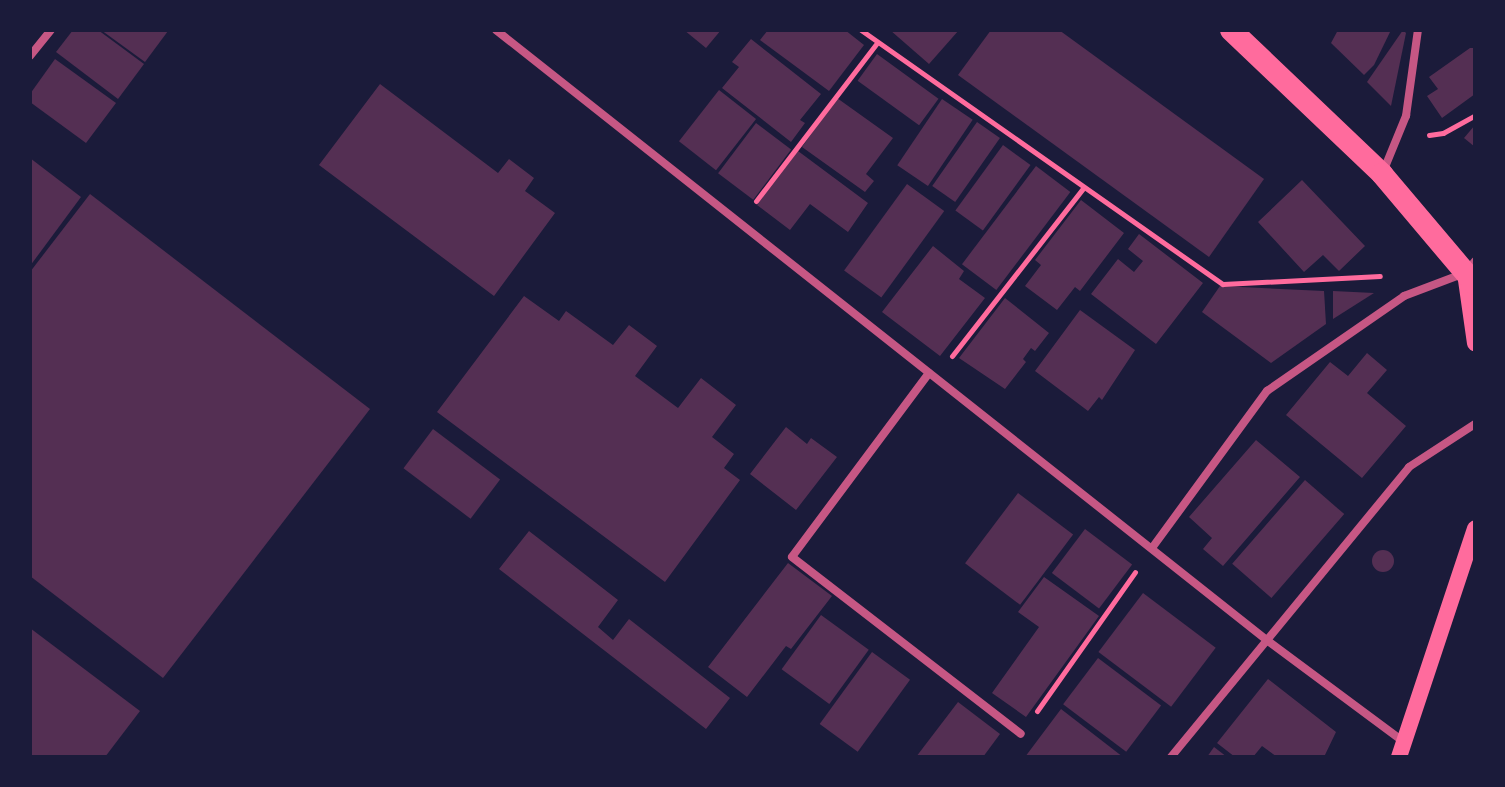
<!DOCTYPE html>
<html>
<head>
<meta charset="utf-8">
<style>
	body { margin:0 }
	#map { position:relative; width:1505px; height:787px; overflow:hidden; background:#1b1b3a; font-family:Cabin,sans-serif }
	div>[style] { position:absolute }
	.building>* { inset:0; background:#542f53; transform-origin:0 0 }
	.round { border-radius:50% }
	.path>* { height:5px; margin:-2.5px; padding:0 2.5px; transform-origin:2.5px; border-radius:2.5px; background:#ff6b9d }
	.minor>* { height:8px; margin:-4px; padding:0 4px; transform-origin:4px; border-radius:4px; background:#c65784 }
	.secondary>* { height:16px; margin:-8px; padding:0 8px; transform-origin:8px; border-radius:8px; background:#ff6b9d }
	.trunk>* { height:22px; margin:-11px; padding:0 11px; transform-origin:11px; border-radius:11px; background:#ff6b9d }
	span { translate:-50% -50%; white-space:nowrap; text-align:center; line-height:1.15; -webkit-text-stroke:8px #1b1b3a; paint-order:stroke }
	.frame { position:absolute; inset:0; border:32px solid #1b1b3a; pointer-events:none }
</style>
</head>
<body>
<div id="map">
	<div class="building">
		<i style="clip-path:polygon(73px 30px,98px 30px,144px 64px,118px 99px,56px 52px)"></i>
		<i style="clip-path:polygon(101px 30px,166px 30px,168px 31px,145px 62px)"></i>
		<i style="clip-path:polygon(684px 30px,721px 30px,706px 48px)"></i>
		<i style="clip-path:polygon(768px 30px,845px 30px,864px 45px,829px 91px,760px 40px)"></i>
		<i style="clip-path:polygon(890px 30px,959px 30px,929px 64px)"></i>
		<i style="clip-path:polygon(991px 30px,1059px 30px,1264px 179px,1209px 257px,958px 75px)"></i>
		<i style="clip-path:polygon(1338px 30px,1391px 30px,1374px 65px,1364px 75px,1331px 43px)"></i>
		<i style="clip-path:polygon(1403px 30px,1406px 33px,1391px 106px,1367px 82px)"></i>
		<i style="clip-path:polygon(751px 39px,821px 94px,800px 120px,805px 123px,791px 142px,722px 88px,739px 67px,732px 62px)"></i>
		<i style="clip-path:polygon(1470px 48px,1475px 48px,1475px 94px,1442px 118px,1427px 96px,1438px 89px,1429px 77px)"></i>
		<i style="left:877px;top:54px;width:76px;height:33px;rotate:36deg"></i>
		<i style="clip-path:polygon(55px 59px,116px 103px,86px 143px,30px 102px,30px 94px)"></i>
		<i style="clip-path:polygon(380px 84px,498px 173px,509px 159px,534px 178px,525px 191px,555px 213px,494px 296px,319px 165px)"></i>
		<i style="left:719px;top:90px;width:47px;height:65px;rotate:38deg"></i>
		<i style="clip-path:polygon(837px 98px,893px 138px,866px 174px,874px 181px,865px 192px,802px 147px)"></i>
		<i style="left:942px;top:99px;width:37px;height:80px;rotate:34deg"></i>
		<i style="left:977px;top:122px;width:28px;height:78px;rotate:35deg"></i>
		<i style="left:756px;top:123px;width:44px;height:63px;rotate:37deg"></i>
		<i style="clip-path:polygon(1475px 125px,1475px 147px,1464px 138px)"></i>
		<i style="left:1003px;top:145px;width:34px;height:81px;rotate:36deg"></i>
		<i style="clip-path:polygon(798px 151px,868px 203px,848px 232px,810px 204px,790px 230px,757px 205px)"></i>
		<i style="clip-path:polygon(30px 158px,81px 197px,30px 266px)"></i>
		<i style="left:1036px;top:166px;width:43px;height:123px;rotate:37deg"></i>
		<i style="clip-path:polygon(1302px 180px,1365px 246px,1339px 271px,1323px 255px,1304px 272px,1258px 222px)"></i>
		<i style="left:907px;top:184px;width:46px;height:107px;rotate:36deg"></i>
		<i style="clip-path:polygon(90px 194px,370px 409px,163px 678px,30px 576px,30px 272px)"></i>
		<i style="clip-path:polygon(1081px 200px,1124px 233px,1080px 291px,1075px 287px,1057px 310px,1025px 286px,1041px 265px,1035px 260px)"></i>
		<i style="clip-path:polygon(1139px 234px,1203px 283px,1156px 344px,1091px 294px,1118px 259px,1134px 272px,1143px 261px,1128px 249px)"></i>
		<i style="clip-path:polygon(933px 246px,964px 271px,959px 279px,985px 298px,940px 356px,882px 312px)"></i>
		<i style="clip-path:polygon(1220px 286px,1324px 291px,1326px 324px,1271px 363px,1202px 312px)"></i>
		<i style="clip-path:polygon(1333px 291px,1374px 293px,1333px 319px)"></i>
		<i style="clip-path:polygon(524px 296px,559px 321px,566px 311px,613px 345px,629px 325px,657px 346px,635px 376px,678px 408px,701px 378px,736px 405px,712px 437px,734px 454px,724px 468px,740px 480px,665px 582px,437px 412px)"></i>
		<i style="clip-path:polygon(1005px 298px,1049px 333px,1035px 351px,1031px 348px,1023px 359px,1026px 362px,1005px 389px,959px 358px)"></i>
		<i style="clip-path:polygon(1080px 310px,1135px 350px,1102px 400px,1099px 397px,1088px 411px,1035px 371px)"></i>
		<i style="clip-path:polygon(1367px 353px,1387px 370px,1367px 393px,1406px 426px,1362px 478px,1286px 415px,1330px 362px,1348px 376px)"></i>
		<i style="clip-path:polygon(786px 427px,807px 444px,811px 438px,837px 457px,796px 510px,750px 474px)"></i>
		<i style="left:433px;top:429px;width:84px;height:49px;rotate:37deg"></i>
		<i style="clip-path:polygon(1256px 440px,1300px 477px,1223px 566px,1203px 549px,1212px 538px,1189px 517px)"></i>
		<i style="left:1305px;top:480px;width:52px;height:111px;rotate:41deg"></i>
		<i style="left:1018px;top:493px;width:69px;height:88px;rotate:37deg"></i>
		<i style="left:1085px;top:529px;width:59px;height:55px;rotate:37deg"></i>
		<i style="clip-path:polygon(529px 531px,618px 600px,598px 627px,613px 640px,629px 619px,730px 698px,706px 729px,499px 569px)"></i>
		<i class="round" style="left:1372px;top:550px;width:22px;height:22px"></i>
		<i style="clip-path:polygon(788px 563px,832px 596px,791px 649px,786px 646px,747px 697px,708px 667px)"></i>
		<i style="clip-path:polygon(1044px 577px,1099px 616px,1026px 717px,992px 693px,1039px 627px,1018px 612px)"></i>
		<i style="left:1143px;top:593px;width:91px;height:74px;rotate:37deg"></i>
		<i style="left:821px;top:615px;width:59px;height:67px;rotate:36deg"></i>
		<i style="clip-path:polygon(30px 628px,140px 711px,105px 757px,30px 757px)"></i>
		<i style="left:872px;top:652px;width:47px;height:89px;rotate:36deg"></i>
		<i style="left:1098px;top:658px;width:79px;height:58px;rotate:37deg"></i>
		<i style="clip-path:polygon(1268px 679px,1336px 732px,1324px 757px,1277px 757px,1262px 746px,1253px 757px,1235px 757px,1217px 743px)"></i>
		<i style="clip-path:polygon(958px 702px,1000px 734px,983px 757px,916px 757px)"></i>
		<i style="clip-path:polygon(1061px 709px,1123px 757px,1025px 757px)"></i>
		<i style="clip-path:polygon(1214px 747px,1227px 757px,1207px 757px)"></i>
	</div>
	<div class="path">
		<i style="left:861px;top:30px;width:442px;rotate:35.1deg"></i>
		<i style="left:1223px;top:284px;width:157px;rotate:-2.9deg"></i>
		<i style="left:1429px;top:135px;width:14px;rotate:-8deg"></i>
		<i style="left:1443px;top:133px;width:37px;rotate:-29deg"></i>
		<i style="left:756px;top:201px;width:199px;rotate:-52.6deg"></i>
		<i style="left:952px;top:356px;width:214px;rotate:-52deg"></i>
		<i style="left:1037px;top:711px;width:170px;rotate:-54.8deg"></i>
	</div>
	<div class="minor">
		<i style="left:496px;top:30px;width:985px;rotate:38.36deg"></i>
		<i style="left:1268px;top:641px;width:169px;rotate:36.6deg"></i>
		<i style="left:30px;top:56px;width:33px;rotate:-51deg"></i>
		<i style="left:1383px;top:172px;width:61px;rotate:-67.7deg"></i>
		<i style="left:1406px;top:116px;width:87px;rotate:-82.1deg"></i>
		<i style="left:929px;top:373px;width:229px;rotate:126.7deg"></i>
		<i style="left:792px;top:557px;width:289px;rotate:37.7deg"></i>
		<i style="left:1152px;top:548px;width:195px;rotate:-53.8deg"></i>
		<i style="left:1267px;top:391px;width:167px;rotate:-34.7deg"></i>
		<i style="left:1404px;top:296px;width:65px;rotate:-20.7deg"></i>
		<i style="left:1465px;top:273px;width:16px;rotate:-50deg"></i>
		<i style="left:1171px;top:757px;width:375px;rotate:-50.6deg"></i>
		<i style="left:1409px;top:467px;width:79px;rotate:-33.1deg"></i>
	</div>
	<div class="secondary">
		<i style="left:1465px;top:273px;width:71px;rotate:81.9deg"></i>
		<i style="left:1399px;top:757px;width:241px;rotate:-71.6deg"></i>
	</div>
	<div class="trunk">
		<i style="left:1231px;top:30px;width:209px;rotate:43.6deg"></i>
		<i style="left:1382px;top:174px;width:144px;rotate:49.8deg"></i>
	</div>
	<div class="frame"></div>
</div>
</body>
</html>
